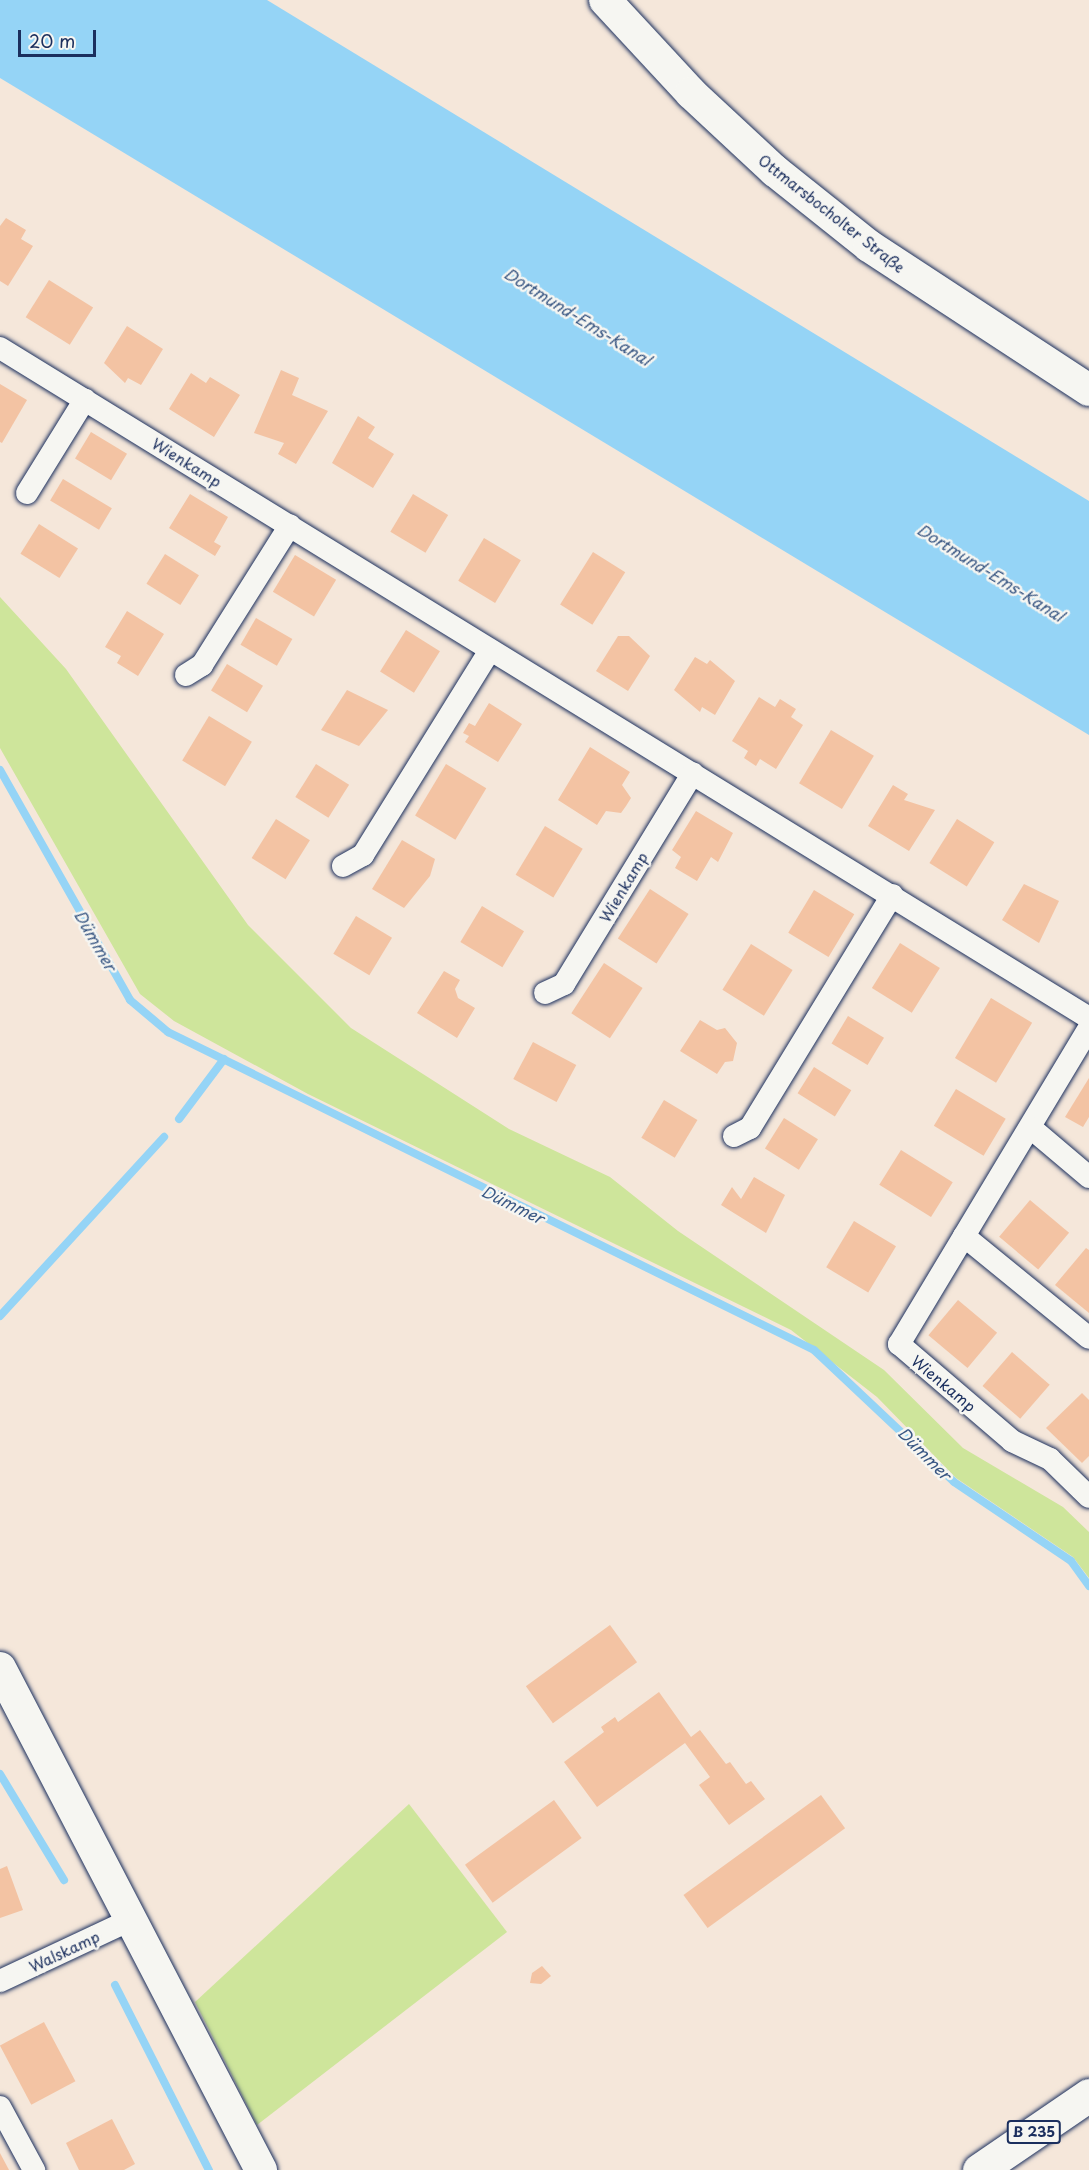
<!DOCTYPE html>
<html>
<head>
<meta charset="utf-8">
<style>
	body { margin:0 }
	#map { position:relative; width:1089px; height:2170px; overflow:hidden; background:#f5e7da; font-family:"Playpen Sans",sans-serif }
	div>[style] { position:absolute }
	.green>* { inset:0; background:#cee59b }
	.water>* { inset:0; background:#95d4f6 }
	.stream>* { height:8px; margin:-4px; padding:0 4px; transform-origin:4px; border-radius:4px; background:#95d4f6 }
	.building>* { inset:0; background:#f3c3a3; transform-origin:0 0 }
	.roads { filter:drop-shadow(0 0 2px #1b2f5e) drop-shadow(0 0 2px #1b2f5e) }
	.street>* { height:22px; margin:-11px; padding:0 11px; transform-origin:11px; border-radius:11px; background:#f6f6f2 }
	.secondary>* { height:32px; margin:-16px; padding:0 16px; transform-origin:16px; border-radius:16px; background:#f6f6f2 }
	.primary>* { height:33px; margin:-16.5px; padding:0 16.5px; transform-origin:16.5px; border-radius:16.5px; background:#f6f6f2 }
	span { translate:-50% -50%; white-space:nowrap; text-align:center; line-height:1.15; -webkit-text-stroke:5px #f6f6f2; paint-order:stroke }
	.shield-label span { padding:2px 4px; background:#f6f6f2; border:2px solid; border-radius:4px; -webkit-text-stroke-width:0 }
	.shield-label { font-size:14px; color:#1b2f5e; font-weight:700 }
	.street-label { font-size:15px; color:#1b2f5e }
	.water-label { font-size:16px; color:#3a5884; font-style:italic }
	.scale { position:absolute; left:18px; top:30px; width:78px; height:27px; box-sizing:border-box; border:3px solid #1b2f5e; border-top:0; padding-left:8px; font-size:18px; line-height:21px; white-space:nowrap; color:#1b2f5e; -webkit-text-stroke:4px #f6f6f2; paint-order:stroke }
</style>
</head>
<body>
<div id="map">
	<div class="green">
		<i style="clip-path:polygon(0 597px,66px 669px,248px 925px,351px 1028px,509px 1129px,610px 1177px,678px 1231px,884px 1370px,963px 1448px,1063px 1507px,1089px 1532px,1089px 1578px,1073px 1557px,956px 1478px,877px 1397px,791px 1330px,308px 1094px,174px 1021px,140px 994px,0 748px)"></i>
		<i style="clip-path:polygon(409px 1804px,507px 1932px,257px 2125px,195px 2002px)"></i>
	</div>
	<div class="water">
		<i style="clip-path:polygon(0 0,267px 0,1089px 501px,1089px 735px,0 78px)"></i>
	</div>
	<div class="stream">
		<i style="left:0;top:770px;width:264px;rotate:60.5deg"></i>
		<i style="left:130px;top:1000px;width:50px;rotate:40.1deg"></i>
		<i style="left:168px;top:1032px;width:720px;rotate:26.21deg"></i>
		<i style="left:814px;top:1350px;width:192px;rotate:43.3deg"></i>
		<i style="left:954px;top:1482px;width:141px;rotate:34deg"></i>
		<i style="left:1071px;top:1561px;width:31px;rotate:54deg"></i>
		<i style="left:179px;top:1119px;width:75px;rotate:-53.1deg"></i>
		<i style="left:0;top:1316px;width:243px;rotate:-47.5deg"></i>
		<i style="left:0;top:1774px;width:124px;rotate:58.9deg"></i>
		<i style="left:115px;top:1985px;width:208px;rotate:63.1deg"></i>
	</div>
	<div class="building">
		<i style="clip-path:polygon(6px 218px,26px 230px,21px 239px,33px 246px,8px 286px,0 281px,0 226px)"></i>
		<i style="left:49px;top:280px;width:52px;height:44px;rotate:32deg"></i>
		<i style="clip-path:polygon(127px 326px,163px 349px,141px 385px,128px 378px,125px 383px,104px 363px)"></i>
		<i style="clip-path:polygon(281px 370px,299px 378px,292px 395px,328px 411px,296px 464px,278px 454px,284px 443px,254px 433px)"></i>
		<i style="clip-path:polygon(191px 373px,206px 383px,210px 377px,240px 395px,214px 437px,169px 409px)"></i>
		<i style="clip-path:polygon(0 384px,27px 400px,2px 443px,0 442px)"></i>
		<i style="clip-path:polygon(358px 416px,375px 427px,368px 438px,394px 454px,373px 488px,332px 463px)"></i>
		<i style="left:91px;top:432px;width:42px;height:31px;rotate:31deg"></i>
		<i style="left:63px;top:479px;width:57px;height:25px;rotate:31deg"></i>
		<i style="clip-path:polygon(190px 494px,228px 517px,214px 542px,221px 546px,215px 556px,169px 528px)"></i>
		<i style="left:413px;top:494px;width:41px;height:44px;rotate:31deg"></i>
		<i style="left:39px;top:524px;width:46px;height:35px;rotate:32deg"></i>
		<i style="left:484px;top:538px;width:43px;height:50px;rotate:31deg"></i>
		<i style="left:593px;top:552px;width:38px;height:62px;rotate:32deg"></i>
		<i style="left:165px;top:554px;width:40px;height:35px;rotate:32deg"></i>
		<i style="left:295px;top:555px;width:48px;height:43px;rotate:31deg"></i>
		<i style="clip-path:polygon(127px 611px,164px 634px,138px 676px,117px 663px,121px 656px,105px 647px)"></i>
		<i style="left:256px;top:618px;width:42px;height:31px;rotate:30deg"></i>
		<i style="left:406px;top:630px;width:40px;height:49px;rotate:32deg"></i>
		<i style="clip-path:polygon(618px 636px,629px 636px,650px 656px,628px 691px,596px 671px)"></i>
		<i style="clip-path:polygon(695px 657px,707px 664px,710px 660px,735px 681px,715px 715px,702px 707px,700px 712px,674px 690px)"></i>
		<i style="left:227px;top:664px;width:42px;height:31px;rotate:31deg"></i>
		<i style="clip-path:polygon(347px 690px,388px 710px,359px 746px,321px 730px)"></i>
		<i style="clip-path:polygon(759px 697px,775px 707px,780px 699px,796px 709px,791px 717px,803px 725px,776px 769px,760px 759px,756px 766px,744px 758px,748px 751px,732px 741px)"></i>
		<i style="clip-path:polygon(489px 703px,522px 724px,498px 762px,465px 742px,469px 736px,463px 733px,469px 723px,475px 726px)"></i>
		<i style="left:209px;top:716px;width:50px;height:52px;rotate:31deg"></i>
		<i style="left:831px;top:730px;width:50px;height:62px;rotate:31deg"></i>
		<i style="clip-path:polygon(590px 747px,630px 772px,622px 785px,631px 798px,626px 806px,621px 813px,606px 811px,597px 825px,558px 800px)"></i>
		<i style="left:316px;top:764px;width:39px;height:39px;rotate:32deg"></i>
		<i style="left:446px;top:764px;width:47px;height:60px;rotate:31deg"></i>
		<i style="clip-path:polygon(893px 785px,908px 794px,904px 800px,935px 810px,909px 851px,868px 826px)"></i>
		<i style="clip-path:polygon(696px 811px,733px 833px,718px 862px,711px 857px,697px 881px,675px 868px,681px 857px,672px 850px)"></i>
		<i style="left:276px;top:819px;width:40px;height:46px;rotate:32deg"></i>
		<i style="left:957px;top:819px;width:44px;height:52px;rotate:32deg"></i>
		<i style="left:545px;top:826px;width:44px;height:57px;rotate:31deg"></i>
		<i style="clip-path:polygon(402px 840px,435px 859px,430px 876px,404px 908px,372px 889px)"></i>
		<i style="clip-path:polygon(1024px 884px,1059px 901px,1039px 943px,1002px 920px)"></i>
		<i style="left:650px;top:889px;width:46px;height:59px;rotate:33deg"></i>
		<i style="left:814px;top:890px;width:47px;height:50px;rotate:31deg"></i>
		<i style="left:482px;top:906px;width:49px;height:42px;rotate:31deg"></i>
		<i style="left:356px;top:916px;width:42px;height:44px;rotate:31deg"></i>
		<i style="left:900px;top:943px;width:47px;height:53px;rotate:32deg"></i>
		<i style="left:751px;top:944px;width:49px;height:54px;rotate:32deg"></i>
		<i style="left:604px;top:963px;width:46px;height:60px;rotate:33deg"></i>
		<i style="clip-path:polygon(444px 971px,460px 980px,455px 989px,458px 998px,475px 1008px,457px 1038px,417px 1013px)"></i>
		<i style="left:991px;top:998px;width:48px;height:70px;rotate:31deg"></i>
		<i style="left:848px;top:1016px;width:42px;height:32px;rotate:31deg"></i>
		<i style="clip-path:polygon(700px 1020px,717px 1030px,725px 1028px,737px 1043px,733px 1061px,725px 1062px,717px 1074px,680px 1051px)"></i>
		<i style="left:533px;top:1042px;width:49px;height:42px;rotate:28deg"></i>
		<i style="left:814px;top:1067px;width:44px;height:31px;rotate:32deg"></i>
		<i style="clip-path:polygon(1089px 1078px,1089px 1117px,1083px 1127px,1065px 1117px)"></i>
		<i style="left:956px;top:1089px;width:58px;height:43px;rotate:31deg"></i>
		<i style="left:664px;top:1100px;width:39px;height:44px;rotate:31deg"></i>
		<i style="left:784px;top:1118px;width:40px;height:36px;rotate:32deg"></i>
		<i style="left:901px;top:1150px;width:61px;height:41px;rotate:32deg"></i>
		<i style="clip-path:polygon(754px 1177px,785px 1195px,766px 1233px,721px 1205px,732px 1187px,741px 1199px)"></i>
		<i style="left:1030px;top:1200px;width:51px;height:48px;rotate:40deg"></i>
		<i style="left:854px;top:1221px;width:49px;height:54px;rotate:31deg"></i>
		<i style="clip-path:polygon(1086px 1248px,1089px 1250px,1089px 1313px,1055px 1285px)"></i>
		<i style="left:958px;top:1300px;width:51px;height:46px;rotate:40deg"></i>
		<i style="left:1012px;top:1352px;width:50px;height:45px;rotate:41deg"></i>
		<i style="clip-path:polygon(1082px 1393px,1089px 1400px,1089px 1456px,1082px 1463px,1046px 1428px)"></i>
		<i style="left:610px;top:1625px;width:46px;height:104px;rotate:54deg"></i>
		<i style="clip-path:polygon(659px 1692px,691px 1737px,700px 1730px,726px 1764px,730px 1762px,746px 1784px,751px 1781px,765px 1799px,729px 1825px,699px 1785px,710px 1777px,685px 1743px,597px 1807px,564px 1762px,604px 1732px,601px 1727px,615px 1717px,618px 1722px)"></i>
		<i style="left:821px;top:1795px;width:41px;height:170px;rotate:54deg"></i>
		<i style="left:554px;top:1800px;width:47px;height:110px;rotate:54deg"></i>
		<i style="clip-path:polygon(7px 1866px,23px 1910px,0 1918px,0 1869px)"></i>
		<i style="clip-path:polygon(542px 1966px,551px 1976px,541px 1984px,530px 1983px,532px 1973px)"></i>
		<i style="left:44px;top:2022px;width:67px;height:50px;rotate:62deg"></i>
		<i style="clip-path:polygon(112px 2119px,135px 2164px,124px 2170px,79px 2170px,66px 2143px)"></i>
		<i style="clip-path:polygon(0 2153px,9px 2170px,0 2170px)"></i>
	</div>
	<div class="roads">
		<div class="street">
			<i style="left:0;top:348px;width:1279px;rotate:31.6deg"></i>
			<i style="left:27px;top:493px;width:110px;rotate:-58.3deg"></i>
			<i style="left:186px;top:675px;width:19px;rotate:-32deg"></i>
			<i style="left:202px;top:665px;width:165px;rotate:-57.8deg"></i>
			<i style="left:343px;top:866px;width:23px;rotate:-29deg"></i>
			<i style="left:363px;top:855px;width:241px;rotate:-58.2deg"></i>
			<i style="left:545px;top:993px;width:21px;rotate:-25deg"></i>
			<i style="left:564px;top:984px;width:247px;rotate:-58.6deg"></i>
			<i style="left:1089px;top:1028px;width:369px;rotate:121deg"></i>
			<i style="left:899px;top:1344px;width:149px;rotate:40.6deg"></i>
			<i style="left:1012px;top:1441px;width:42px;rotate:25.3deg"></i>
			<i style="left:1050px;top:1459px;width:54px;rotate:44.3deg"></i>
			<i style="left:1031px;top:1128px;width:76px;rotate:40.2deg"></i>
			<i style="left:734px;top:1136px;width:18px;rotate:-27deg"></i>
			<i style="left:750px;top:1128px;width:273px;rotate:-58.6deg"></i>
			<i style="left:964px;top:1236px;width:161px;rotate:39.2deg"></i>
			<i style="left:0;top:1981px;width:141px;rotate:-25.1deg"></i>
			<i style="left:0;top:2107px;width:72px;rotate:61.6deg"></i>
		</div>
		<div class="secondary">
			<i style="left:605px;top:0;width:127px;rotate:47.2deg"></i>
			<i style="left:691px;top:93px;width:115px;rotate:42.9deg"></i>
			<i style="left:775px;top:171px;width:120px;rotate:38.6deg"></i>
			<i style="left:869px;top:246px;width:263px;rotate:33.2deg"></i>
			<i style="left:0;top:1668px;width:566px;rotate:62.53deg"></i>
		</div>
		<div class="primary">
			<i style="left:979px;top:2170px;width:133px;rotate:-34.3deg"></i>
		</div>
	</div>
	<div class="shield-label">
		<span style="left:1034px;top:2132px">B 235</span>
	</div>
	<div class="street-label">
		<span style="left:832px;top:213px;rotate:38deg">Ottmarsbocholter Straße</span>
		<span style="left:187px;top:462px;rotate:32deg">Wienkamp</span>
		<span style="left:623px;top:887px;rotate:-59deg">Wienkamp</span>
		<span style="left:944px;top:1383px;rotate:40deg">Wienkamp</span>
		<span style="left:64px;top:1951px;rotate:-25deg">Walskamp</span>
	</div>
	<div class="water-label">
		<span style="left:578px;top:316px;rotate:32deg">Dortmund-Ems-Kanal</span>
		<span style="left:991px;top:572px;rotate:32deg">Dortmund-Ems-Kanal</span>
		<span style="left:96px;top:940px;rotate:60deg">Dümmer</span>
		<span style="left:513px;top:1204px;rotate:26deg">Dümmer</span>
		<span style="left:925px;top:1453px;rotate:45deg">Dümmer</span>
	</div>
	<div class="scale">20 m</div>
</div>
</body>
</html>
